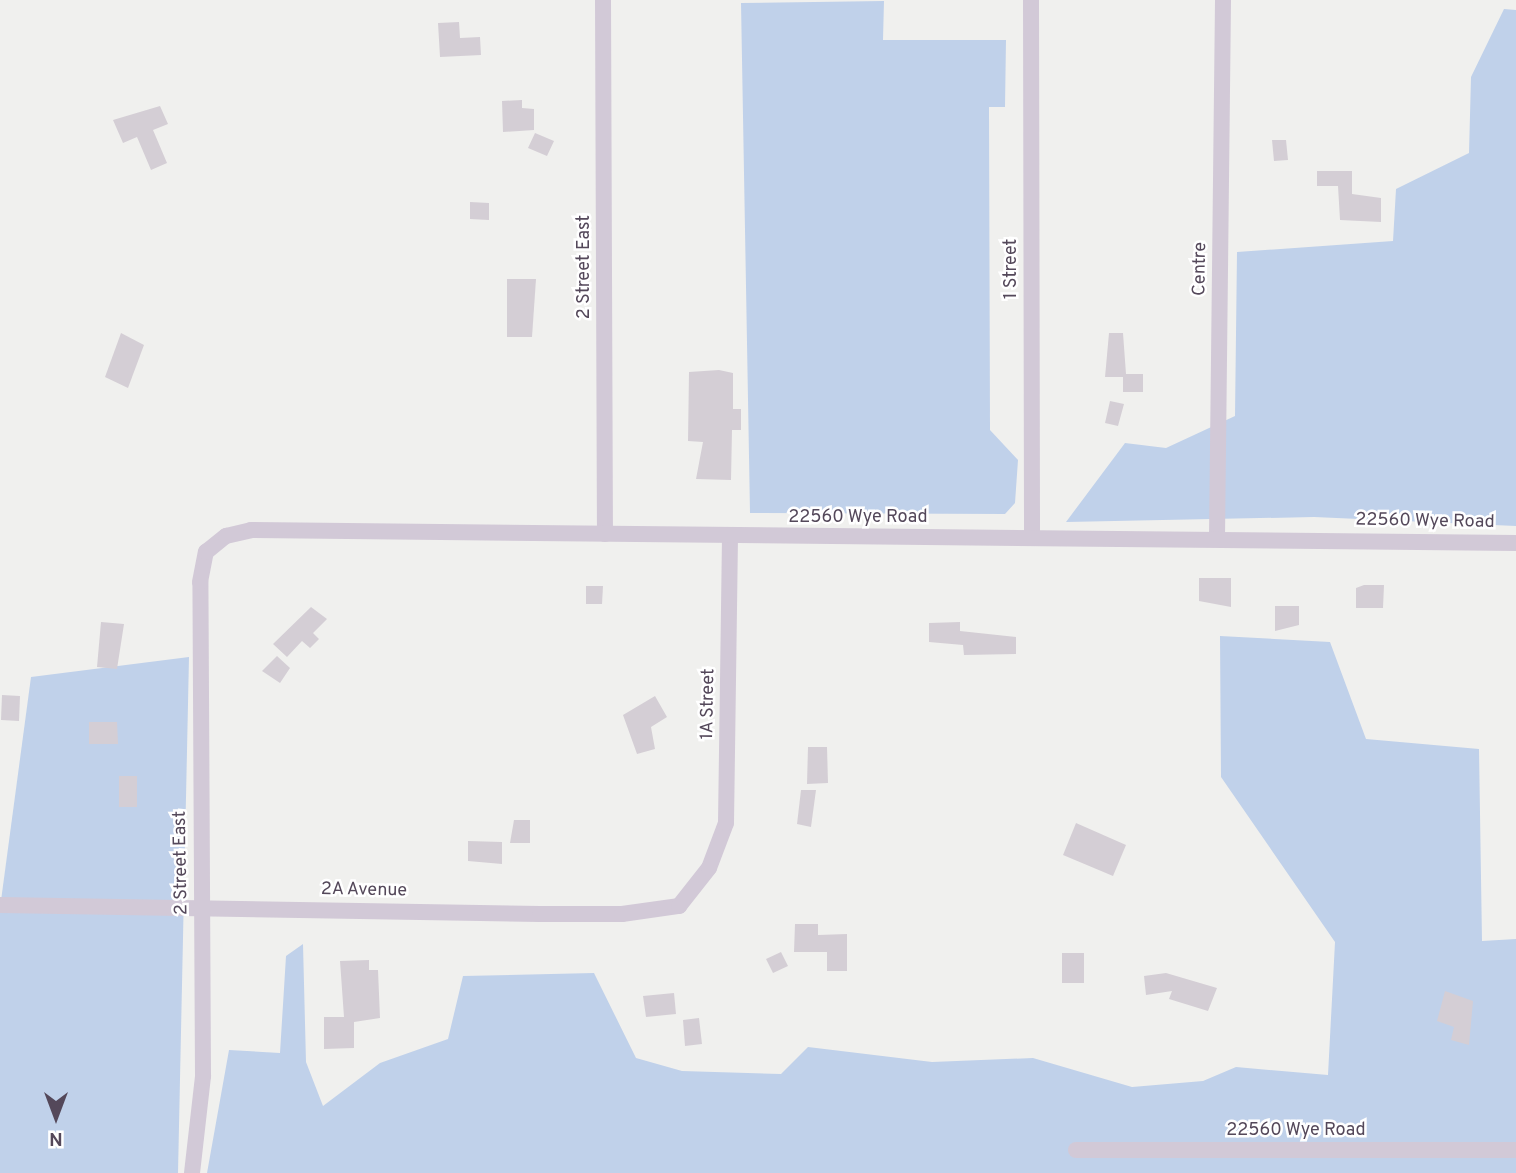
<!DOCTYPE html>
<html>
<head>
<meta charset="utf-8">
<style>
  body { margin:0 }
  #map { position:relative; width:1516px; height:1173px; overflow:hidden; background:#f0f0ee; font-family:Overpass,sans-serif }
  div>[style] { position:absolute }
  .green>* { inset:0; background:#c0d1ea }
  .building>* { inset:0; background:#d4ced5 }
  .minor>* { height:16px; margin:-8px; padding:0 8px; transform-origin:8px; border-radius:8px; background:#d2c9d7 }
  span { translate:-50% -50%; white-space:nowrap; text-align:center; line-height:1.15; -webkit-text-stroke:5px #fff; paint-order:stroke }
  .street-label { font-size:18px; color:#54485a }
  .north { position:absolute; left:21px; top:1082px; width:70px; height:70px; -webkit-text-stroke:5px #fff; paint-order:stroke; rotate:180deg; font-size:19px; font-weight:700; line-height:28px; text-align:center; color:#54485a }
  .north::after { content:''; display:block; margin:auto; width:24px; height:32px; background:#54485a; clip-path:polygon(50% 0,100% 100%,50% 72%,0 100%) }
</style>
</head>
<body>
<div id="map">
  <div class="green">
    <div style="clip-path:polygon(884px 1px,883px 40px,1006px 40px,1005px 107px,989px 107px,990px 430px,1018px 460px,1015px 503px,1005px 514px,750px 513px,741px 3px)"></div>
    <div style="clip-path:polygon(1504px 9px,1516px 10px,1516px 526px,1314px 517px,1066px 522px,1125px 443px,1166px 448px,1235px 416px,1237px 252px,1393px 241px,1396px 189px,1469px 153px,1471px 77px)"></div>
    <div style="clip-path:polygon(1220px 636px,1330px 642px,1366px 739px,1479px 749px,1482px 941px,1516px 939px,1516px 1173px,207px 1173px,229px 1050px,280px 1053px,286px 956px,303px 944px,306px 1062px,323px 1106px,380px 1063px,448px 1039px,463px 976px,594px 973px,636px 1058px,682px 1071px,781px 1074px,808px 1047px,932px 1062px,1033px 1058px,1132px 1087px,1203px 1081px,1236px 1067px,1328px 1075px,1335px 942px,1221px 777px)"></div>
    <div style="clip-path:polygon(189px 657px,178px 1173px,0 1173px,0 908px,31px 677px)"></div>
  </div>
  <div class="building">
    <div style="clip-path:polygon(459px 22px,460px 38px,480px 37px,481px 55px,440px 57px,438px 23px)"></div>
    <div style="clip-path:polygon(522px 100px,522px 108px,534px 109px,534px 130px,503px 132px,502px 101px)"></div>
    <div style="clip-path:polygon(160px 106px,168px 124px,153px 130px,167px 163px,151px 170px,137px 137px,123px 143px,113px 120px)"></div>
    <div style="clip-path:polygon(535px 133px,554px 141px,547px 156px,528px 148px)"></div>
    <div style="clip-path:polygon(1272px 140px,1286px 140px,1288px 160px,1274px 161px)"></div>
    <div style="clip-path:polygon(1317px 171px,1352px 171px,1352px 194px,1381px 198px,1381px 222px,1340px 220px,1338px 186px,1317px 186px)"></div>
    <div style="clip-path:polygon(470px 202px,489px 203px,489px 220px,470px 219px)"></div>
    <div style="clip-path:polygon(507px 279px,536px 279px,532px 337px,507px 337px)"></div>
    <div style="clip-path:polygon(121px 333px,144px 345px,128px 388px,105px 377px)"></div>
    <div style="clip-path:polygon(1109px 333px,1123px 333px,1126px 374px,1143px 374px,1143px 392px,1123px 392px,1123px 377px,1105px 377px)"></div>
    <div style="clip-path:polygon(719px 370px,733px 373px,733px 409px,741px 409px,741px 430px,732px 430px,731px 480px,696px 479px,703px 442px,688px 441px,689px 372px)"></div>
    <div style="clip-path:polygon(1110px 401px,1124px 404px,1118px 426px,1105px 423px)"></div>
    <div style="clip-path:polygon(1199px 578px,1231px 578px,1231px 607px,1199px 601px)"></div>
    <div style="clip-path:polygon(1364px 585px,1384px 585px,1383px 608px,1356px 608px,1356px 588px)"></div>
    <div style="clip-path:polygon(586px 586px,603px 586px,602px 604px,586px 604px)"></div>
    <div style="clip-path:polygon(1275px 606px,1299px 606px,1299px 625px,1275px 631px)"></div>
    <div style="clip-path:polygon(311px 607px,327px 619px,313px 633px,319px 639px,310px 648px,302px 641px,287px 657px,273px 644px)"></div>
    <div style="clip-path:polygon(101px 622px,124px 624px,117px 669px,97px 667px)"></div>
    <div style="clip-path:polygon(960px 622px,960px 631px,1016px 637px,1016px 654px,964px 655px,963px 645px,929px 642px,929px 623px)"></div>
    <div style="clip-path:polygon(277px 656px,290px 668px,280px 683px,262px 671px)"></div>
    <div style="clip-path:polygon(2px 695px,20px 696px,19px 721px,1px 720px)"></div>
    <div style="clip-path:polygon(655px 696px,667px 717px,651px 727px,655px 749px,637px 754px,623px 715px)"></div>
    <div style="clip-path:polygon(89px 722px,117px 722px,118px 744px,89px 744px)"></div>
    <div style="clip-path:polygon(808px 747px,827px 747px,828px 783px,807px 784px)"></div>
    <div style="clip-path:polygon(119px 776px,137px 776px,137px 807px,119px 807px)"></div>
    <div style="clip-path:polygon(801px 790px,816px 790px,811px 827px,797px 824px)"></div>
    <div style="clip-path:polygon(514px 820px,530px 820px,530px 843px,510px 843px)"></div>
    <div style="clip-path:polygon(1076px 823px,1126px 845px,1113px 876px,1063px 855px)"></div>
    <div style="clip-path:polygon(468px 841px,502px 842px,502px 864px,468px 861px)"></div>
    <div style="clip-path:polygon(795px 924px,818px 924px,818px 935px,847px 934px,847px 971px,827px 971px,827px 952px,794px 952px)"></div>
    <div style="clip-path:polygon(781px 952px,788px 966px,773px 973px,766px 959px)"></div>
    <div style="clip-path:polygon(1062px 953px,1084px 953px,1084px 983px,1062px 983px)"></div>
    <div style="clip-path:polygon(369px 960px,369px 970px,378px 970px,380px 1018px,354px 1022px,354px 1048px,324px 1049px,324px 1017px,344px 1017px,340px 961px)"></div>
    <div style="clip-path:polygon(1166px 973px,1217px 988px,1208px 1011px,1169px 999px,1172px 991px,1146px 995px,1144px 976px)"></div>
    <div style="clip-path:polygon(1445px 991px,1473px 1001px,1469px 1045px,1451px 1040px,1454px 1027px,1437px 1021px)"></div>
    <div style="clip-path:polygon(674px 993px,676px 1014px,646px 1017px,643px 996px)"></div>
    <div style="clip-path:polygon(699px 1018px,702px 1044px,685px 1046px,683px 1020px)"></div>
  </div>
  <div class="minor">
    <div style="left:603px;top:0;width:534px;rotate:89.79deg"></div>
    <div style="left:1031px;top:0;width:537px;rotate:89.89deg"></div>
    <div style="left:1217px;top:538px;width:538px;rotate:-89.36deg"></div>
    <div style="left:0;top:905px;width:540px;rotate:0.95deg"></div>
    <div style="left:540px;top:914px;width:82px"></div>
    <div style="left:622px;top:914px;width:58px;rotate:-8deg"></div>
    <div style="left:679px;top:906px;width:48px;rotate:-51.7deg"></div>
    <div style="left:709px;top:868px;width:48px;rotate:-69.3deg"></div>
    <div style="left:726px;top:823px;width:286px;rotate:-89.2deg"></div>
    <div style="left:1076px;top:1150px;width:440px"></div>
    <div style="left:192px;top:1173px;width:98px;rotate:-83.5deg"></div>
    <div style="left:203px;top:1076px;width:494px;rotate:-90.3deg"></div>
    <div style="left:200px;top:582px;width:31px;rotate:-79deg"></div>
    <div style="left:206px;top:552px;width:26px;rotate:-39deg"></div>
    <div style="left:226px;top:536px;width:26px;rotate:-13deg"></div>
    <div style="left:251px;top:530px;width:1265px;rotate:0.59deg"></div>
  </div>
  <div class="street-label">
    <span style="left:585px;top:267px;rotate:-90deg">2 Street East</span>
    <span style="left:1012px;top:269px;rotate:-90deg">1 Street</span>
    <span style="left:1201px;top:269px;rotate:-89deg">Centre</span>
    <span style="left:858px;top:518px">22560 Wye Road</span>
    <span style="left:1425px;top:522px;rotate:1deg">22560 Wye Road</span>
    <span style="left:709px;top:704px;rotate:-89deg">1A Street</span>
    <span style="left:182px;top:863px;rotate:-91deg">2 Street East</span>
    <span style="left:364px;top:891px;rotate:1deg">2A Avenue</span>
    <span style="left:1296px;top:1131px">22560 Wye Road</span>
  </div>
  <div class="north">N</div>
</div>
</body>
</html>
